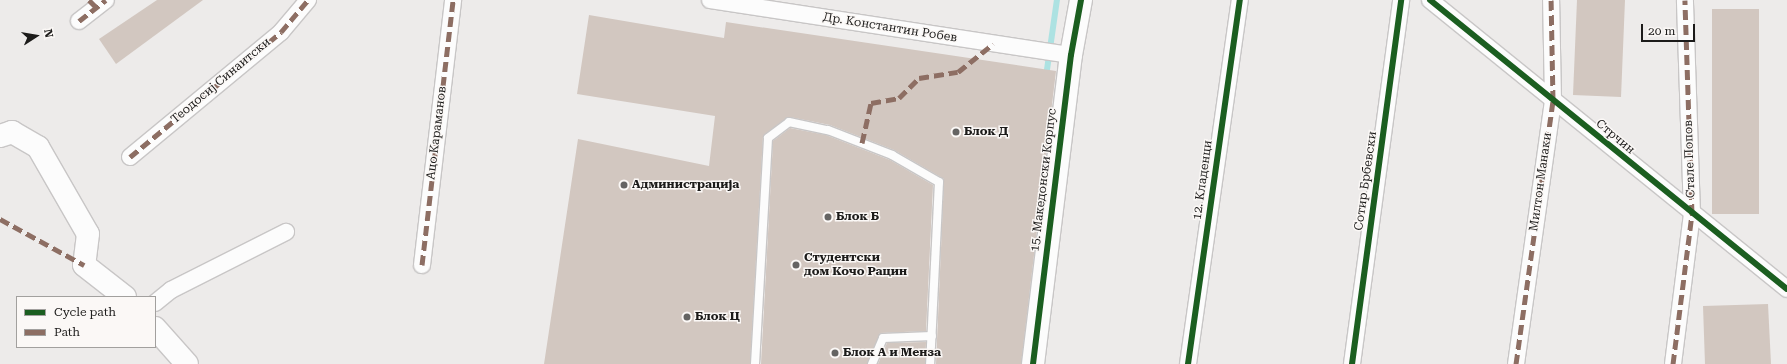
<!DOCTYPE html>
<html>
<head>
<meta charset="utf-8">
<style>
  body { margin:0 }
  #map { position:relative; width:1787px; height:364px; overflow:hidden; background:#edebea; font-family:"Roboto Serif",serif }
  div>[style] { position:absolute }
  .stream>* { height:5.5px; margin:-2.75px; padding:0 2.75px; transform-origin:2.75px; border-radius:2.75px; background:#ade2e2 }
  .building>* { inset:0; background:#d2c7c0 }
  .roads { filter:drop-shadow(1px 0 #c8c6c6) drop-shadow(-1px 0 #c8c6c6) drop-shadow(0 1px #c8c6c6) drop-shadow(0 -1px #c8c6c6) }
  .lane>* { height:8px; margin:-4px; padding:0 4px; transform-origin:4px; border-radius:4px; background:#fcfcfc }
  .street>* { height:16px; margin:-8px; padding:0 8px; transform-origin:8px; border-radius:8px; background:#fcfcfc }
  .secondary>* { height:22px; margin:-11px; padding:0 11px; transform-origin:11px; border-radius:11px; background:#fcfcfc }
  .quiet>* { height:5px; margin-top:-2.5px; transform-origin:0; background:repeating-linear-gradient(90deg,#8d6e63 0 10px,transparent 0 15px) }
  .cycleway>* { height:6px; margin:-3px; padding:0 3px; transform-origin:3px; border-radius:3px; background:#1b5e20 }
  .dots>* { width:11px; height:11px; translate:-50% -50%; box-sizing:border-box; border:2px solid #fbf8f6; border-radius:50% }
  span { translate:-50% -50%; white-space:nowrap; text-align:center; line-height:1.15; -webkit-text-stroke:3px #fbf8f6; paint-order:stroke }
  .street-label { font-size:12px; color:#1c1b1a }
  .poi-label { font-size:12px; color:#1c1b1a; font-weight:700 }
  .left { translate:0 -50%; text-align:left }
  .legend { position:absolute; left:16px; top:296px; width:140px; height:52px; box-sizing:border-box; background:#fbf8f6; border:1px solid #a2a09e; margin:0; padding:5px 7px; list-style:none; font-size:12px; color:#1c1b1a }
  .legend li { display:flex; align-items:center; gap:8px; height:20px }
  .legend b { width:20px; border:1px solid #a2a09e }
  .north { position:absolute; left:16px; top:16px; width:40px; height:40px; -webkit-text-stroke:3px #fbf8f6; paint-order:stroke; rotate:78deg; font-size:11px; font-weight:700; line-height:16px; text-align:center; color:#1c1b1a }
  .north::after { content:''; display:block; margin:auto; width:14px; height:18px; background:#1c1b1a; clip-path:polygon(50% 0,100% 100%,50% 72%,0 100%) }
  .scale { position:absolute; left:1641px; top:24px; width:54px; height:18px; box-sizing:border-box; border:2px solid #1c1b1a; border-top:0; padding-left:5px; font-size:12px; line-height:14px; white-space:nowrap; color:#1c1b1a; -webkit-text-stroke:3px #fbf8f6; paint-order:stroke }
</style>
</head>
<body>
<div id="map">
  <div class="stream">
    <div style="left:1046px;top:77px;width:78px;rotate:-81.9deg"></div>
  </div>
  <div class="building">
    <div style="clip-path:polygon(157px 0,203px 0,116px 64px,99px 39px)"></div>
    <div style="clip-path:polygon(1577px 0,1625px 0,1621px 97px,1573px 95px)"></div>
    <div style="clip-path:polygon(1712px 9px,1759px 9px,1759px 214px,1712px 214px)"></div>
    <div style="clip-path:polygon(589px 15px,724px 38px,726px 22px,1056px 71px,1021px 364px,936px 364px,944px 179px,894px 150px,830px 125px,790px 117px,763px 137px,750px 364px,544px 364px,578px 139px,709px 166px,715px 116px,577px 94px)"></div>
    <div style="clip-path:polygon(790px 128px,826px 135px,890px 160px,933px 185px,926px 331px,880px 333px,867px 364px,761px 364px,773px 141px)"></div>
    <div style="clip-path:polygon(1768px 304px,1771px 364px,1705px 364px,1703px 306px)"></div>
    <div style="clip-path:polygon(926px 342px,925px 364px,878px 364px,887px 343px)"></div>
  </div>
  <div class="roads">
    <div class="lane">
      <div style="left:755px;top:364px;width:226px;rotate:-86.7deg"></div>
      <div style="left:768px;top:138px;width:26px;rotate:-37deg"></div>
      <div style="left:789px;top:122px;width:40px;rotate:12deg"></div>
      <div style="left:828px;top:130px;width:69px;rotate:21.3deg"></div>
      <div style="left:892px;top:155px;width:54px;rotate:29.9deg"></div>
      <div style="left:939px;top:182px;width:182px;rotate:92.8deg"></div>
      <div style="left:872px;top:364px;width:28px;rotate:-67deg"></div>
      <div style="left:883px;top:338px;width:49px;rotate:-2.3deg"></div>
    </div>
    <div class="street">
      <div style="left:710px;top:0;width:365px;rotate:8.7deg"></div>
      <div style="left:1430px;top:0;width:459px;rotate:39deg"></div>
      <div style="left:79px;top:21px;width:34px;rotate:-38deg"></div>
      <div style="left:130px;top:157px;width:196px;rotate:-39.6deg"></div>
      <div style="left:281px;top:32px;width:42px;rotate:-49.8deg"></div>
      <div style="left:422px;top:265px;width:267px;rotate:-83.3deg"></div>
      <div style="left:155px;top:303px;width:21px;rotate:-39deg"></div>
      <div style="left:171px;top:290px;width:129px;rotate:-26.8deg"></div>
      <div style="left:1188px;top:364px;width:368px;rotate:-81.9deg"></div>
      <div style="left:1352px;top:364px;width:367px;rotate:-82.3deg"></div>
      <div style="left:1516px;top:364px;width:267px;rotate:-82deg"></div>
      <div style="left:1553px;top:100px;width:100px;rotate:-91.1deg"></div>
      <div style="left:1673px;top:364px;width:151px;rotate:-82.8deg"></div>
      <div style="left:1692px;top:214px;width:214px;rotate:-91.9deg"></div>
    </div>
    <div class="secondary">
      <div style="left:0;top:136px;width:13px;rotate:-18deg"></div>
      <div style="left:12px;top:132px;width:30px;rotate:30deg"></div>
      <div style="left:38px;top:147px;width:100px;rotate:60.1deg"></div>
      <div style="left:88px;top:234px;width:31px;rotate:97deg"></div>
      <div style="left:84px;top:265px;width:52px;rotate:38deg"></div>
      <div style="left:155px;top:328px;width:48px;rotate:48.4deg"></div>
      <div style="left:1033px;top:364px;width:311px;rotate:-83deg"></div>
      <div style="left:1071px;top:55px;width:56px;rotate:-79.7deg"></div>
    </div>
  </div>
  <div class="quiet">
    <div style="left:89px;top:0;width:10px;rotate:45deg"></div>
    <div style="left:79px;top:21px;width:34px;rotate:-38deg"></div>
    <div style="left:862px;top:143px;width:41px;rotate:-77.3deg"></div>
    <div style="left:871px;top:103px;width:28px;rotate:-10deg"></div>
    <div style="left:899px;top:98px;width:28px;rotate:-45deg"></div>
    <div style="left:919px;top:78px;width:39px;rotate:-9deg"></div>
    <div style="left:958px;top:72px;width:45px;rotate:-38.7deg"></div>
    <div style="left:130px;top:157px;width:196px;rotate:-39.6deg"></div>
    <div style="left:281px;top:32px;width:42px;rotate:-49.8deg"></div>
    <div style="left:0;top:219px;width:96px;rotate:28.7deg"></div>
    <div style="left:422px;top:265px;width:267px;rotate:-83.3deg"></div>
    <div style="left:1516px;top:364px;width:267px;rotate:-82deg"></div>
    <div style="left:1553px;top:100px;width:100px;rotate:-91.1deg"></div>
    <div style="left:1673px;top:364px;width:151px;rotate:-82.8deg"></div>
    <div style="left:1692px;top:214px;width:214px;rotate:-91.9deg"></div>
  </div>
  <div class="cycleway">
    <div style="left:1430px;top:0;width:459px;rotate:39deg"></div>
    <div style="left:1033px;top:364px;width:311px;rotate:-83deg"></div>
    <div style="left:1071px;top:55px;width:56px;rotate:-79.7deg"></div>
    <div style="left:1188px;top:364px;width:368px;rotate:-81.9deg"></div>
    <div style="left:1352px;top:364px;width:367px;rotate:-82.3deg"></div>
  </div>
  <div class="dots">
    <div style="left:956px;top:132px;background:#656463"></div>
    <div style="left:624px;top:185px;background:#656463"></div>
    <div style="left:828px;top:217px;background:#656463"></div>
    <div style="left:796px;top:265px;background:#656463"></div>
    <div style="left:687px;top:317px;background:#656463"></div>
    <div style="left:835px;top:353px;background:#656463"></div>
  </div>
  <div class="street-label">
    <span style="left:890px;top:28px;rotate:9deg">Др. Константин Робев</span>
    <span style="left:221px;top:81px;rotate:-40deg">Теодосиј Синаитски</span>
    <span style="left:437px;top:133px;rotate:-83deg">Ацо Караманов</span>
    <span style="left:1615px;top:137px;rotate:40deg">Стрчин</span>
    <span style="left:1690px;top:159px;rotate:-92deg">Стале Попов</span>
    <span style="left:1044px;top:180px;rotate:-83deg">15. Македонски Корпус</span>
    <span style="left:1203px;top:180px;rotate:-82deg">12. Кладенци</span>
    <span style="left:1366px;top:181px;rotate:-82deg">Сотир Брбевски</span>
    <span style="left:1541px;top:182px;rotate:-82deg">Милтон Манаки</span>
  </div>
  <div class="poi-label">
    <span class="left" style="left:964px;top:132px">Блок Д</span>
    <span class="left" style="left:632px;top:185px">Администрација</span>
    <span class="left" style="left:836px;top:217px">Блок Б</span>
    <span class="left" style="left:804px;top:265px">Студентски<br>дом Кочо Рацин</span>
    <span class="left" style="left:695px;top:317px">Блок Ц</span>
    <span class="left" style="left:843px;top:353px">Блок А и Менза</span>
  </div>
  <ul class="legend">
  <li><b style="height:5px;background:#1b5e20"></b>Cycle path</li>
  <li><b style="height:5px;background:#8d6e63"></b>Path</li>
  </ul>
  <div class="north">N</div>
  <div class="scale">20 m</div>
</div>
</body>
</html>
